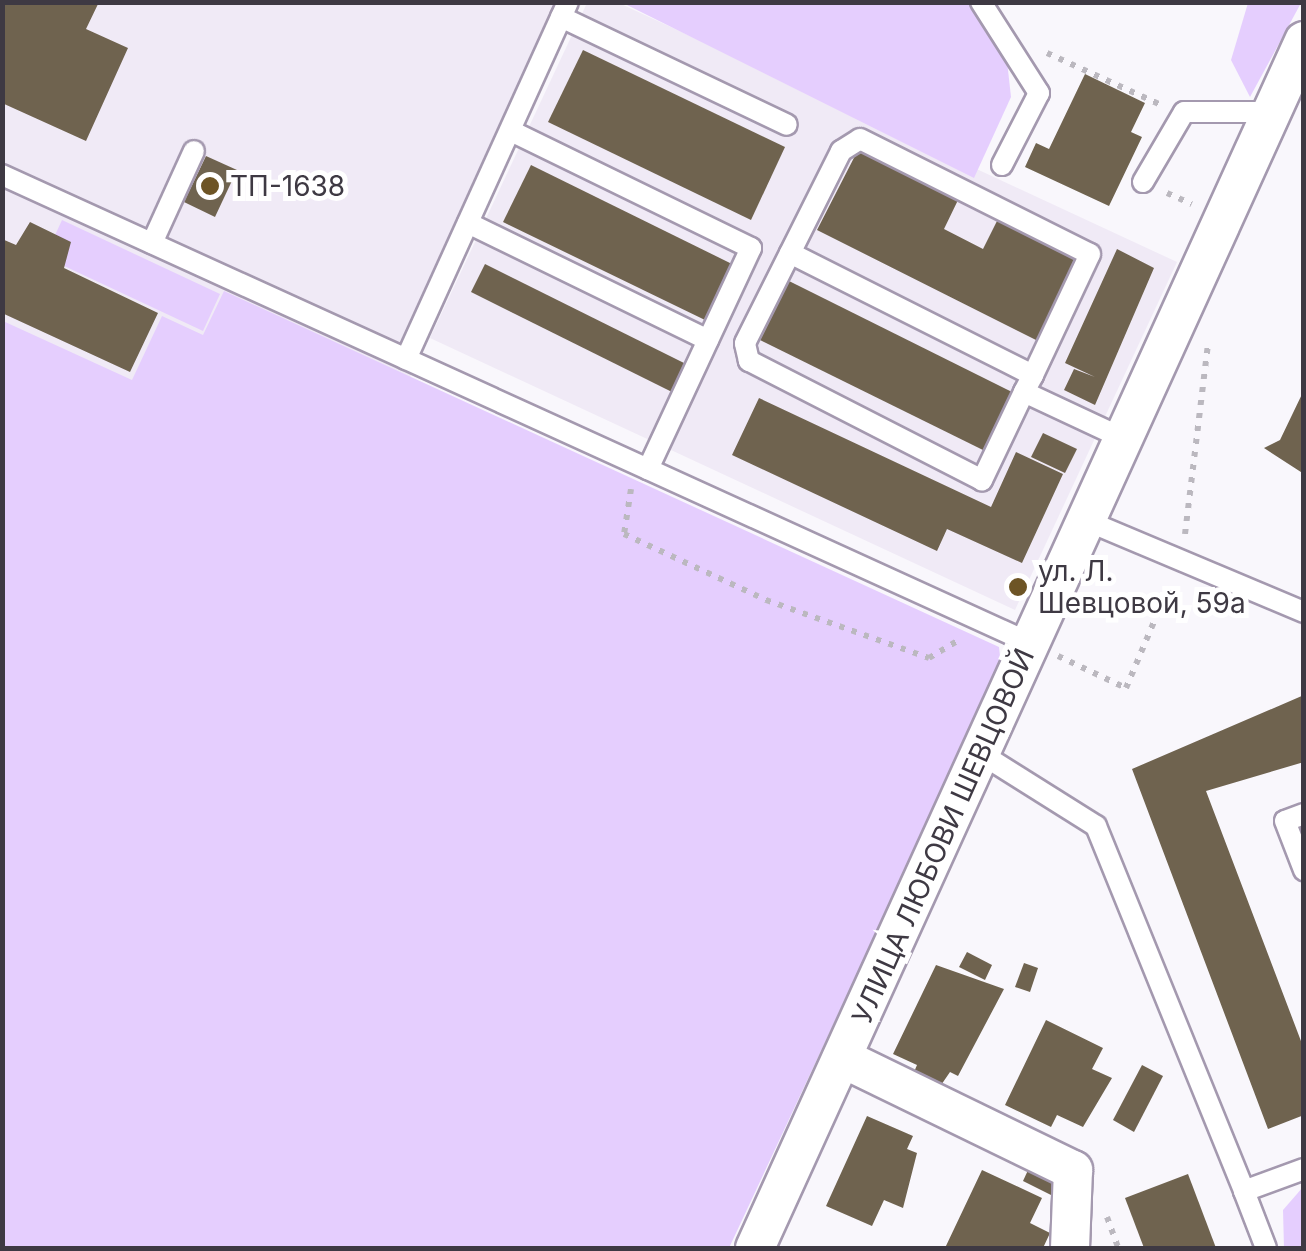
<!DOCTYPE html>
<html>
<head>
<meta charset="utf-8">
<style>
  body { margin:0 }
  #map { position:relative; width:1306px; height:1251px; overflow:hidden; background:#f9f7fc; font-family:Inter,sans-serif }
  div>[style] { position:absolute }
  .built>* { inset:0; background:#f0eaf6 }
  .green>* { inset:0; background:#e5cefe }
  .building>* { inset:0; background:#6f634f }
  .path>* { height:6px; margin-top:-3px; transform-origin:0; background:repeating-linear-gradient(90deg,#bbb8bf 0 5px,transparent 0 13px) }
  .roads { filter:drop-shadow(2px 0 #a499af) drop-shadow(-2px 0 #a499af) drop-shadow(0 2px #a499af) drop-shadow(0 -2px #a499af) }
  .service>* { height:20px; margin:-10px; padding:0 10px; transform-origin:10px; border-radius:10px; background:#fff }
  .minor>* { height:38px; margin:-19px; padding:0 19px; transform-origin:19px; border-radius:19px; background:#fff }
  .dots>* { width:28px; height:28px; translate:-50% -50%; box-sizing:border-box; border:5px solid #fff; border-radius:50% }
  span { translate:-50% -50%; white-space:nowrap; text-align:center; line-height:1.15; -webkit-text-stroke:10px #fff; paint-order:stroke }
  .poi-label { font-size:28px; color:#3e3943 }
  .left { translate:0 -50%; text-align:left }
  .street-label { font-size:28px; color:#3e3943 }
  .frame { position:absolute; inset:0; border:5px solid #3e3943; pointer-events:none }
</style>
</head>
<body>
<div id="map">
  <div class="built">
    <div style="clip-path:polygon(3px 3px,581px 3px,396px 408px,3px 1094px)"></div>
    <div style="clip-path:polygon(587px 3px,619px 3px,1177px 262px,1015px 610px,430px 338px)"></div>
  </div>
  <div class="green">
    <div style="clip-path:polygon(623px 3px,971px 3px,1007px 61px,1011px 97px,974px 178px)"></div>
    <div style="clip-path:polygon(1248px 3px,1301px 3px,1250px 97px,1231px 60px)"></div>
    <div style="clip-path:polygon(62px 220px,220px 294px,203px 331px,45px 257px)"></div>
    <div style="clip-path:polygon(224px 291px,999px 647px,1001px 665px,729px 1248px,3px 1248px,3px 321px,132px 380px,162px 316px,203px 335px)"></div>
    <div style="clip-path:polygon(1303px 1187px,1303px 1248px,1284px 1248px,1283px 1210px)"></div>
  </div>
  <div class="building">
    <div style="clip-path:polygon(2px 2px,99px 2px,86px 29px,128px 48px,86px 141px,2px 103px)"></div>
    <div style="clip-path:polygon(583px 50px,785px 147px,751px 220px,548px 122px)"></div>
    <div style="clip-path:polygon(1085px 74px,1145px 103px,1131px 132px,1142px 137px,1109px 206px,1025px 167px,1036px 143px,1049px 149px)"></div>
    <div style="clip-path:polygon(859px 148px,959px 198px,944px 229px,983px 249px,999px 217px,1081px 259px,1040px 342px,817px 230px)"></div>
    <div style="clip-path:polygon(206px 156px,237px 170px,215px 217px,184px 202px)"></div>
    <div style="clip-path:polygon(531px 165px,732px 264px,705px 320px,503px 222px)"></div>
    <div style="clip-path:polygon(30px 222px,71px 242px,64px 268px,158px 313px,130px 372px,2px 313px,2px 239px,16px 245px)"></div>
    <div style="clip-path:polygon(1117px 249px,1154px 268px,1095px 405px,1064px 390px,1074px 369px,1095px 377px,1065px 363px)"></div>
    <div style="clip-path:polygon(485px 264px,686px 364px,672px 392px,471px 292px)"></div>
    <div style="clip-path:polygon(789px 281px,1014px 393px,985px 451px,760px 340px)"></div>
    <div style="clip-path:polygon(1304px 390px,1304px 474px,1264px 448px,1280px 440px)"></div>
    <div style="clip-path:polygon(759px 398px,991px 507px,1016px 452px,1063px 474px,1022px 563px,947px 529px,937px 551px,732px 455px)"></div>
    <div style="clip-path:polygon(1043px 433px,1077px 449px,1065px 473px,1031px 457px)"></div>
    <div style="clip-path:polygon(1304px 695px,1304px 762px,1206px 791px,1304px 1049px,1304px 1115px,1268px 1129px,1132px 769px)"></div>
    <div style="clip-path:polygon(967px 952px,992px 965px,985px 980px,959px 967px)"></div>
    <div style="clip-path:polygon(1024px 963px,1038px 968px,1030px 992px,1015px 987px)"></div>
    <div style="clip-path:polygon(936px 965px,1004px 989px,958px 1076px,950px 1072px,937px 1091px,911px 1079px,917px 1065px,893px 1054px)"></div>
    <div style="clip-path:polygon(1046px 1020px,1103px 1048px,1092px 1069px,1112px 1078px,1083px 1127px,1057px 1115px,1051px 1127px,1005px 1105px)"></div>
    <div style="clip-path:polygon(1142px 1065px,1163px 1076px,1134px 1132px,1113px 1120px)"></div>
    <div style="clip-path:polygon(867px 1116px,913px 1136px,907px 1149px,917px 1153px,903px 1208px,884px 1200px,872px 1226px,826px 1206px)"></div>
    <div style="clip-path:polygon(1029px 1168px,1060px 1183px,1053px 1196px,1023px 1181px)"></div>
    <div style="clip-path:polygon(982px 1170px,1042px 1198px,1030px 1223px,1050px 1233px,1043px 1248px,945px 1248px)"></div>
    <div style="clip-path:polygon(1188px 1174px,1216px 1248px,1144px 1248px,1125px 1198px)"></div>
  </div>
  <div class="path">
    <div style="left:1047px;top:53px;width:123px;rotate:24.5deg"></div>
    <div style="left:1167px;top:193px;width:27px;rotate:24deg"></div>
    <div style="left:631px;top:489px;width:46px;rotate:98.8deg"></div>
    <div style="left:624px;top:534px;width:157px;rotate:24.9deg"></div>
    <div style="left:766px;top:600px;width:173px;rotate:19.6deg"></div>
    <div style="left:929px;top:658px;width:37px;rotate:-31deg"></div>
    <div style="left:1185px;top:534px;width:192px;rotate:-83.1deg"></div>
    <div style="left:1058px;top:656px;width:75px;rotate:25.2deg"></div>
    <div style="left:1126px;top:688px;width:113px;rotate:-67.1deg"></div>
    <div style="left:1107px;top:1217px;width:33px;rotate:70deg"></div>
  </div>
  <div class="roads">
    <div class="service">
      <div style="left:981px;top:2px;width:108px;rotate:57.5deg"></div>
      <div style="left:1039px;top:93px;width:81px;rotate:117.2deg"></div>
      <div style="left:561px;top:17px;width:250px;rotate:25.5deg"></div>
      <div style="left:511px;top:131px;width:267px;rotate:26deg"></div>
      <div style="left:751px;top:248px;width:244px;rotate:115deg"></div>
      <div style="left:2px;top:175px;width:1130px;rotate:24.48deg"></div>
      <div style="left:1143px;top:182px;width:81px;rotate:-59.6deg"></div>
      <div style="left:1184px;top:112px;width:87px"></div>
      <div style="left:468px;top:223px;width:267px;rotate:26deg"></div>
      <div style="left:152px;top:243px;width:101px;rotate:-65.5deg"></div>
      <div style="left:790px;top:253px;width:272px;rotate:26.7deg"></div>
      <div style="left:1033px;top:375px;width:19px;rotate:118deg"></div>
      <div style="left:1024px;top:392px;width:108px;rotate:25.1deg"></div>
      <div style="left:406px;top:359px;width:392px;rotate:-65.6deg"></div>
      <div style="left:1024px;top:392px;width:98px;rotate:115.5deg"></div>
      <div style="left:982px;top:480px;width:262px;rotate:-152.9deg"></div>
      <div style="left:749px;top:361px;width:18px;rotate:-103deg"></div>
      <div style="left:745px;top:343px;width:215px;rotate:-63.4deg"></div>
      <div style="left:841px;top:151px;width:22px;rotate:-32deg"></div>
      <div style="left:860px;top:139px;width:257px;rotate:26.6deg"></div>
      <div style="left:1090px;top:254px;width:134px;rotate:115.2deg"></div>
      <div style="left:1085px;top:520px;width:238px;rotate:22.8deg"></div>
      <div style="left:980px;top:753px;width:137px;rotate:32.2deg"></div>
      <div style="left:1096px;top:826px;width:394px;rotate:67.9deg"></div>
      <div style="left:1304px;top:814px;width:20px;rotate:160deg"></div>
      <div style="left:1285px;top:821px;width:53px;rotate:68.8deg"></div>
      <div style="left:1266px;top:1248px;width:61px;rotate:-111.1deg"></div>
      <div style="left:1244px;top:1191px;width:64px;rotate:-20.1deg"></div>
    </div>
    <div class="minor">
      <div style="left:842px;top:1058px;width:257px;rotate:25.9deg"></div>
      <div style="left:1073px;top:1170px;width:78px;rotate:92.2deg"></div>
      <div style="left:755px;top:1248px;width:1326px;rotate:-65.54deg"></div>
    </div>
  </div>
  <div class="dots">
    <div style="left:210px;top:186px;background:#6d5425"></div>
    <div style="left:1018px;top:587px;background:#6d5425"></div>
  </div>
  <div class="poi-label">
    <span class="left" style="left:230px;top:186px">ТП-1638</span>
    <span class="left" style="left:1038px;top:587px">ул. Л.<br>Шевцовой, 59а</span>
  </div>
  <div class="street-label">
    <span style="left:943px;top:836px;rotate:-66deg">УЛИЦА ЛЮБОВИ ШЕВЦОВОЙ</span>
  </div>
  <div class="frame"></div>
</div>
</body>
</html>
